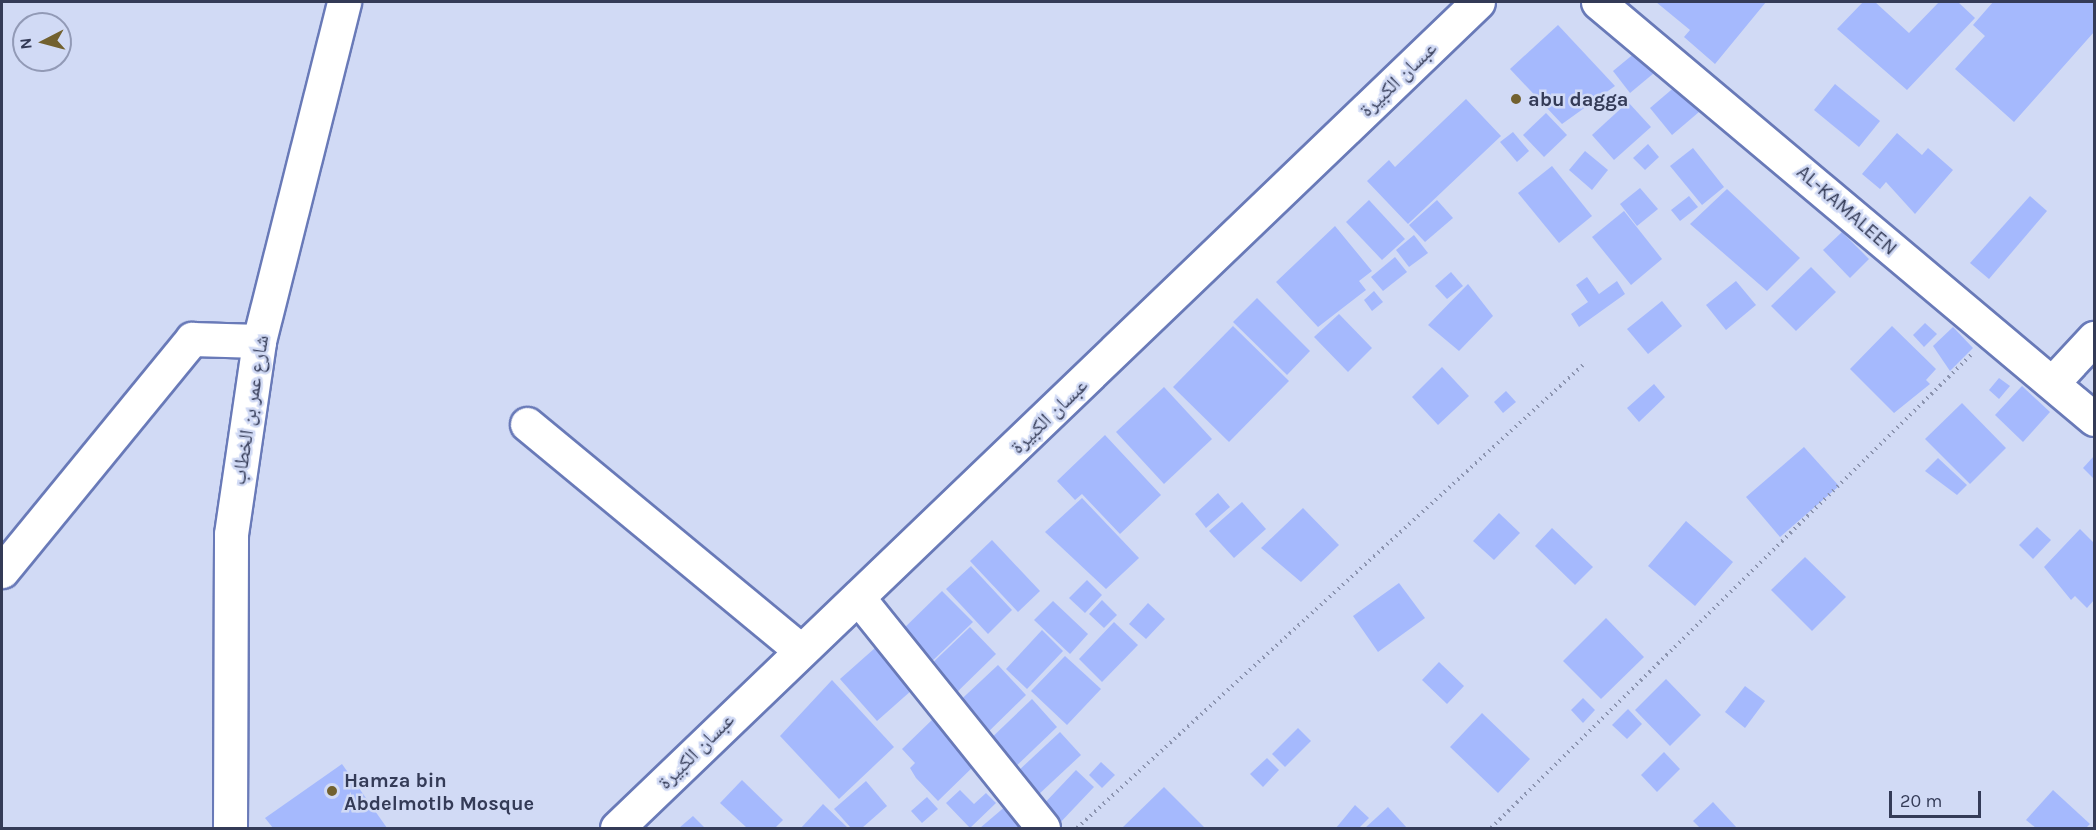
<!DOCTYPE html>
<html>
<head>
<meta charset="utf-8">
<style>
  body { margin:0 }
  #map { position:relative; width:2096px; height:830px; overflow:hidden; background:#d1daf5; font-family:Karla,"Noto Naskh Arabic",sans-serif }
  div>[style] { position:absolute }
  .building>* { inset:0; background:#a5b9fd }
  .path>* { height:4px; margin-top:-2px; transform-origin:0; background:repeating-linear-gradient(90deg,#8c94af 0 1.5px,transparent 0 6px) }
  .roads { filter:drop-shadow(2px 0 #697ab8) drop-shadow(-2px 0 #697ab8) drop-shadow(0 2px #697ab8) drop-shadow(0 -2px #697ab8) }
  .minor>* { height:33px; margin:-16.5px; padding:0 16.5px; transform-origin:16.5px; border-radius:16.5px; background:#fff }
  .major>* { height:33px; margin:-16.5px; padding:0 16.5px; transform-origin:16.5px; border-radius:16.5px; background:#fff }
  .dots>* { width:16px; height:16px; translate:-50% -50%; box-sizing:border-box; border:3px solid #d1daf5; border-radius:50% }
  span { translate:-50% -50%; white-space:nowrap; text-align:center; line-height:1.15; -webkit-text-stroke:5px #d1daf5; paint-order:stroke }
  .street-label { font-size:20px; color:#343b57 }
  .poi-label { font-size:20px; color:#343b57; font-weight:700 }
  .left { translate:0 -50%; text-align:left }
  .frame { position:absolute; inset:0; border:3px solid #343b57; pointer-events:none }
  .north { position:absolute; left:12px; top:12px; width:60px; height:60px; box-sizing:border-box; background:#d1daf5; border:2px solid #929ab6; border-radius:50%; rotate:264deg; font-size:16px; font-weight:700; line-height:24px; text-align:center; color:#343b57 }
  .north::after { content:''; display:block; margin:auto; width:21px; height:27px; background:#72612f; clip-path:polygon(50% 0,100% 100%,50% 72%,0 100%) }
  .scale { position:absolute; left:1889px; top:791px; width:92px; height:27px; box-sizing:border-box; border:3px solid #343b57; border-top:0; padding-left:8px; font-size:18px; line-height:21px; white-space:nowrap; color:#343b57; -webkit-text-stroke:4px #d1daf5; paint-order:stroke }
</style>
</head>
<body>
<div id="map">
  <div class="building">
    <div style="clip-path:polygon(1656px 2px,1766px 2px,1715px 64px,1684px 37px,1690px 30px)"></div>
    <div style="clip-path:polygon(1863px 2px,1875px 2px,1909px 33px,1939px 2px,1958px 2px,1975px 18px,1907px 90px,1837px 29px)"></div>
    <div style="clip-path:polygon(1993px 2px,2094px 2px,2094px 32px,2014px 122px,1955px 69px,1985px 36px,1973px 25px)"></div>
    <div style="clip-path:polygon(1558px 25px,1615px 86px,1562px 124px,1510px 69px)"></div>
    <div style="clip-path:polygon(1636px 52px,1654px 73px,1630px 93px,1613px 71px)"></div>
    <div style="clip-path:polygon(1835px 84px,1880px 121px,1859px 147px,1814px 110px)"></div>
    <div style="clip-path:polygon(1677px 85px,1699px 112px,1672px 135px,1650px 108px)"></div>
    <div style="clip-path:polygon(1466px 99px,1501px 136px,1408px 224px,1367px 181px,1389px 160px,1395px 167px)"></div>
    <div style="clip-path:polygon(1628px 102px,1651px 127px,1614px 160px,1592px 135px)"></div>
    <div style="clip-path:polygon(1546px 113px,1567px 135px,1544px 157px,1523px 135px)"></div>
    <div style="clip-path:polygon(1513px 132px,1529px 151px,1517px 162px,1500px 142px)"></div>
    <div style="clip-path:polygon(1897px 133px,1922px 155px,1928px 148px,1953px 170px,1915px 214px,1886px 182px,1880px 189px,1862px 174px)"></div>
    <div style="clip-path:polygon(1648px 144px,1659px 157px,1645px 170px,1633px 158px)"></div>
    <div style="clip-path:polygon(1693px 148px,1724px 187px,1702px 205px,1670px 166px)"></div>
    <div style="clip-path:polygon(1585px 151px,1608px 170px,1592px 190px,1569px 170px)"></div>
    <div style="clip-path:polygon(1552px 166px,1592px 216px,1559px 243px,1518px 193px)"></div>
    <div style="clip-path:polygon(1640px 188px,1658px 209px,1637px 226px,1620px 204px)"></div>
    <div style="clip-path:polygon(1727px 189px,1800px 258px,1767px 291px,1690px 224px)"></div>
    <div style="clip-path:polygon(1689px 196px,1698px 207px,1680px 221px,1671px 210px)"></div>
    <div style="clip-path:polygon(2030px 196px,2047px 211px,1989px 279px,1970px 263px)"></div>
    <div style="clip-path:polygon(1369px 200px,1405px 239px,1382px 260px,1346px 222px)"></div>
    <div style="clip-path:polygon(1437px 200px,1453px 218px,1425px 242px,1409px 225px)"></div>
    <div style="clip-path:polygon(1624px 211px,1662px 259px,1631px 285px,1592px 237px)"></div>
    <div style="clip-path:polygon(1335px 226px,1372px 271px,1359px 281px,1366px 290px,1318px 327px,1276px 282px)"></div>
    <div style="clip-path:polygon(1842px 232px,1869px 259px,1850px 278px,1823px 250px)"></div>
    <div style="clip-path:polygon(1414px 235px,1428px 253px,1409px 267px,1396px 250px)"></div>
    <div style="clip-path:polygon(1395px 257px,1407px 272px,1383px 291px,1371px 277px)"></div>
    <div style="clip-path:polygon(1811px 267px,1836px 292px,1796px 331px,1771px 306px)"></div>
    <div style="clip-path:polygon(1451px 272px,1463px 286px,1447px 299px,1435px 286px)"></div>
    <div style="clip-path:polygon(1587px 277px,1599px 294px,1617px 281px,1625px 294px,1579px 327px,1571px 314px,1588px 302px,1576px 285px)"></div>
    <div style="clip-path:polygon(1736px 281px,1756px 305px,1726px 330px,1706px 305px)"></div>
    <div style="clip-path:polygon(1468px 284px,1493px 316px,1459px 351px,1428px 325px)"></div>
    <div style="clip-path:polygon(1374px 291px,1383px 302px,1372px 311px,1364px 300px)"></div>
    <div style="clip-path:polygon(1257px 298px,1310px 351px,1287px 375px,1233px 322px)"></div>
    <div style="clip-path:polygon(1662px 301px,1682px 326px,1648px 354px,1627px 329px)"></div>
    <div style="clip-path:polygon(1339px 314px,1372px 348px,1348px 372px,1314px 337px)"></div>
    <div style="clip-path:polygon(1925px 323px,1937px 334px,1924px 347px,1913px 335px)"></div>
    <div style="clip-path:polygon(1233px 326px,1289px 381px,1229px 442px,1173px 387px)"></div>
    <div style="clip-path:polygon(1892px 326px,1936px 369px,1926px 380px,1930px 384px,1894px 413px,1850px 369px)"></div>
    <div style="clip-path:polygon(1953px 327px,1973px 348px,1950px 371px,1933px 346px)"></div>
    <div style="clip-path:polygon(1442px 367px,1469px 396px,1438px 425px,1412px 397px)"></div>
    <div style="clip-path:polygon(1999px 378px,2010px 386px,1999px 399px,1989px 390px)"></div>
    <div style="clip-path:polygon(1654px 384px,1665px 397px,1639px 422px,1627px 408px)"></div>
    <div style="clip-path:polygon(2022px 386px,2050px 412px,2023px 442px,1995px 415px)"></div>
    <div style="clip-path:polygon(1164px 387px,1212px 439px,1164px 484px,1116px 432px)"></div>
    <div style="clip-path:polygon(1506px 391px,1516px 402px,1503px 413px,1494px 402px)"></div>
    <div style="clip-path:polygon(1962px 403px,2006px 448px,1970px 484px,1925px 439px)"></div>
    <div style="clip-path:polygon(1105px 435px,1161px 495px,1120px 534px,1082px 494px,1075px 500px,1057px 481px)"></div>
    <div style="clip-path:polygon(1804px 447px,1839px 486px,1780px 537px,1746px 497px)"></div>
    <div style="clip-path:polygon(2094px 456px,2094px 479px,2083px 468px)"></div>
    <div style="clip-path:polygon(1938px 458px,1967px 485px,1957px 495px,1925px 471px)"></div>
    <div style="clip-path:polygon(1218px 493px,1230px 507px,1206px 528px,1195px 514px)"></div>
    <div style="clip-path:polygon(1082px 498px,1139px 558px,1106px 589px,1045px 532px)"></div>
    <div style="clip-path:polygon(1242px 502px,1266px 529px,1234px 558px,1209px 531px)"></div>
    <div style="clip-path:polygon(1303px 508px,1339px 545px,1301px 582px,1261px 548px)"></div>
    <div style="clip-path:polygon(1499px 513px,1520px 533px,1494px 560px,1473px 541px)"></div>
    <div style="clip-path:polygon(1686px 521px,1733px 562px,1695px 606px,1648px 566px)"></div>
    <div style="clip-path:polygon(2037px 527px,2051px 540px,2033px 559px,2019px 545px)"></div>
    <div style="clip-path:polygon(1552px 528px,1593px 567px,1575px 585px,1535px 546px)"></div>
    <div style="clip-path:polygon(2080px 529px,2094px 543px,2094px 600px,2087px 608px,2075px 596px,2071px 600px,2044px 567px)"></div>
    <div style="clip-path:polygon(992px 540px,1040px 591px,1018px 612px,970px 561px)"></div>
    <div style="clip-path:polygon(1805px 557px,1846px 597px,1812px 631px,1771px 590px)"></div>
    <div style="clip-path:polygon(971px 566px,1012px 610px,988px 634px,946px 589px)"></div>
    <div style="clip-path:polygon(1087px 580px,1102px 595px,1085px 613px,1069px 598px)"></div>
    <div style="clip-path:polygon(1399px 583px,1425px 618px,1378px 652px,1353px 616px)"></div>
    <div style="clip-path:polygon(942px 591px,973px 622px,927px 666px,897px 635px)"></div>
    <div style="clip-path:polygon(1102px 600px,1117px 615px,1104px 628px,1089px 614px)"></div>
    <div style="clip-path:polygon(1053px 601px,1088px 634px,1070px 654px,1034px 620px)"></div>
    <div style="clip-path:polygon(1148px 603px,1165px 619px,1146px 639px,1129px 624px)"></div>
    <div style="clip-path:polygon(1606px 618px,1644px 657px,1601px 699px,1563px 661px)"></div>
    <div style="clip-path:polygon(1114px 622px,1138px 645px,1102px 682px,1079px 659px)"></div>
    <div style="clip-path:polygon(970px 627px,996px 654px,951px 698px,925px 670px)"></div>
    <div style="clip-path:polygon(1042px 630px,1063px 651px,1027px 689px,1006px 669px)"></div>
    <div style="clip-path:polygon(875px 648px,912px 690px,877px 721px,840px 679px)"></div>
    <div style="clip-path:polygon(1065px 656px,1101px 689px,1067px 725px,1031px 691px)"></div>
    <div style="clip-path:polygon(1439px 662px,1464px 686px,1447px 704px,1422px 680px)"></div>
    <div style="clip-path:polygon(998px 665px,1026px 695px,980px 740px,951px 709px)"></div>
    <div style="clip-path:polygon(1666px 679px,1701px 715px,1670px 746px,1635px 710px)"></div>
    <div style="clip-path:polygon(832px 680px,894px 747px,839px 799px,780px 736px)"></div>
    <div style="clip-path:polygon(1745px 686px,1765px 701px,1745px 728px,1725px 712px)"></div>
    <div style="clip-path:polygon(1583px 698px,1595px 710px,1583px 723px,1571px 710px)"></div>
    <div style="clip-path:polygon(1032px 699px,1057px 727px,1010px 772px,985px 744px)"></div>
    <div style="clip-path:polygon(1628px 709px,1642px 724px,1627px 739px,1612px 725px)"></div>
    <div style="clip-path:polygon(1482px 713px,1530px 759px,1498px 793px,1450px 747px)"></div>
    <div style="clip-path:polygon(935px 717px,978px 762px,938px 801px,916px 778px,910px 768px,915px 763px,902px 749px)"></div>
    <div style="clip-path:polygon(1298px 728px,1311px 741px,1285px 767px,1272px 754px)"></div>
    <div style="clip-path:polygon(1060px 732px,1081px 755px,1038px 795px,1017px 772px)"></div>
    <div style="clip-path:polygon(1664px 752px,1680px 769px,1657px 792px,1641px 775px)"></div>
    <div style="clip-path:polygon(1267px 758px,1279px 770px,1263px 787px,1250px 774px)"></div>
    <div style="clip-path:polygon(1101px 762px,1115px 775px,1102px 788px,1089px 775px)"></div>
    <div style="clip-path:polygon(342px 764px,387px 828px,273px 828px,265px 818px)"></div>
    <div style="clip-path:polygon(1076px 770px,1094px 787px,1057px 826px,1039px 809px)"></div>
    <div style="clip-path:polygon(742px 780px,783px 820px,775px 828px,747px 828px,720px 803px)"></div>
    <div style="clip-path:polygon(866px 781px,887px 806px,862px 828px,851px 828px,834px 809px)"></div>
    <div style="clip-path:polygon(1164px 787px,1204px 827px,1122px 828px)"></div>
    <div style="clip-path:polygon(960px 790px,974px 804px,986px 793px,996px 803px,970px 828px,946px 803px)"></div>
    <div style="clip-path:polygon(2053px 790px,2090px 824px,2086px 828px,2036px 828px,2026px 820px)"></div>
    <div style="clip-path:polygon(927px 797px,938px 809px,922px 823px,911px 811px)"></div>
    <div style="clip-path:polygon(1713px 802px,1737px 828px,1700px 828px,1693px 821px)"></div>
    <div style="clip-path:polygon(823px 804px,848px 828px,801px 828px)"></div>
    <div style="clip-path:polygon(1007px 805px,1027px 828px,980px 828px)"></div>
    <div style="clip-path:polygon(1355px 805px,1369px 818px,1359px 828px,1336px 828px)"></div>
    <div style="clip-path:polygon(1388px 807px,1407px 828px,1365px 828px)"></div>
    <div style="clip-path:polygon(693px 816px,705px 828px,679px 828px)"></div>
  </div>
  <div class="path">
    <div style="left:1077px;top:828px;width:687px;rotate:-42.46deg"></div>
    <div style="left:1491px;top:828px;width:674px;rotate:-44.58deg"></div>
  </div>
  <div class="roads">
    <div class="minor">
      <div style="left:1598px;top:2px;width:648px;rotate:40.05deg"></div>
      <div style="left:2054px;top:381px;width:59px;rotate:-47.1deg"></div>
      <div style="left:527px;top:424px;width:353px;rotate:39.6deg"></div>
      <div style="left:2px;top:571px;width:300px;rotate:-50.7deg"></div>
      <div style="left:192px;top:339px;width:67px;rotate:1.7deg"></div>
      <div style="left:860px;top:600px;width:292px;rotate:51.2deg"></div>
      <div style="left:230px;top:828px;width:294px;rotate:-89.8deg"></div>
      <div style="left:231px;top:534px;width:195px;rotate:-81.7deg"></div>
      <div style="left:259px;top:341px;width:349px;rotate:-75.9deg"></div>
    </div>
    <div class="major">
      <div style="left:617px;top:828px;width:1193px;rotate:-43.81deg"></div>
    </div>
  </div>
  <div class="dots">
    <div style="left:1516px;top:99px;background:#72612f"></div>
    <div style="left:332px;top:791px;background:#72612f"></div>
  </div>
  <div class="street-label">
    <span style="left:1398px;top:79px;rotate:-44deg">عبسان الكبيرة</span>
    <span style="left:1847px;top:210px;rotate:41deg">AL-KAMALEEN</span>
    <span style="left:250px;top:410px;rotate:-81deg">شارع عمر بن الخطاب</span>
    <span style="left:1049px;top:416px;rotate:-44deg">عبسان الكبيرة</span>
    <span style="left:696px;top:751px;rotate:-45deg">عبسان الكبيرة</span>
  </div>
  <div class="poi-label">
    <span class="left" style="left:1528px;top:99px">abu dagga</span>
    <span class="left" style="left:344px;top:792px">Hamza bin<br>Abdelmotlb Mosque</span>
  </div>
  <div class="frame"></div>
  <div class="north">N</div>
  <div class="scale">20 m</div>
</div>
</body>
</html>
